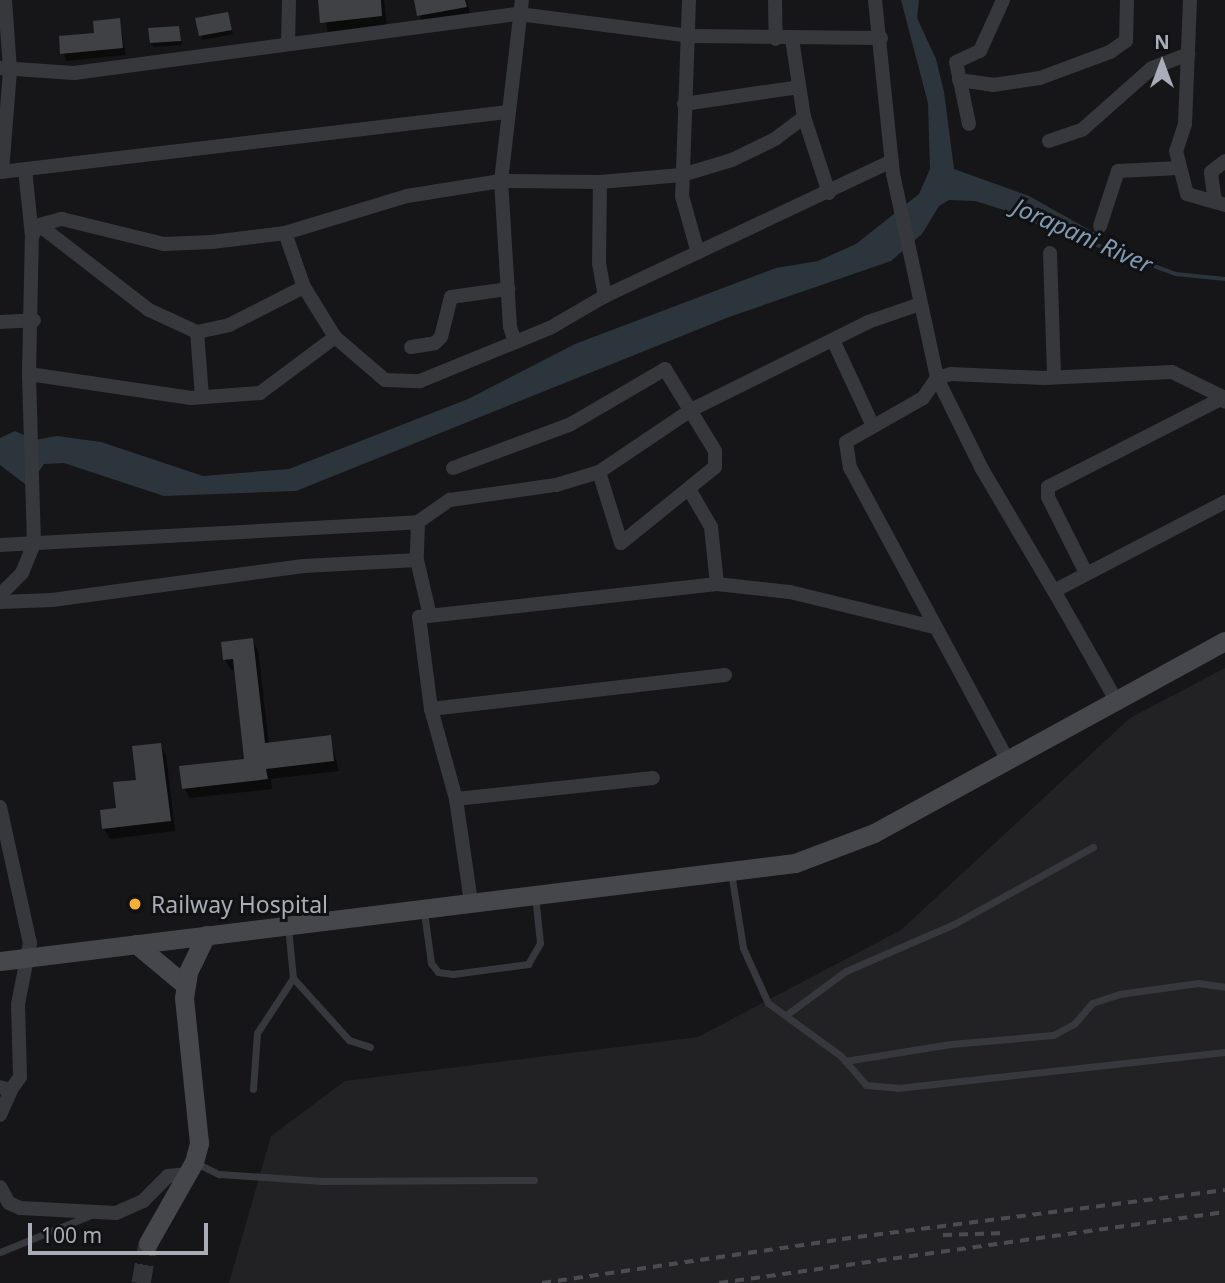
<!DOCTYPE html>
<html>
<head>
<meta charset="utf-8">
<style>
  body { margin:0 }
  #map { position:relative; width:1225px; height:1283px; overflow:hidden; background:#161618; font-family:"Noto Sans",sans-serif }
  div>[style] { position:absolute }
  .built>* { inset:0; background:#222225 }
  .water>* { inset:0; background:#2c353c }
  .shadow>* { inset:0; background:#0007 }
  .stream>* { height:3.5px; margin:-1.75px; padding:0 1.75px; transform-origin:1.75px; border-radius:1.75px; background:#2c353c }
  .building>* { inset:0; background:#404145 }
  .secondary-tunnel>* { height:19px; margin-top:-9.5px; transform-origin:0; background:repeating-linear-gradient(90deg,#333438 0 19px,transparent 0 29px) }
  .service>* { height:7px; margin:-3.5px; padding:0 3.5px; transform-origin:3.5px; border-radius:3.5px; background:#37383d }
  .minor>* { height:14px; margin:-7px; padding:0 7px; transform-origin:7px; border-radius:7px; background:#37383d }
  .secondary>* { height:19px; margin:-9.5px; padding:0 9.5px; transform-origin:9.5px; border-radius:9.5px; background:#45474d }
  .rail>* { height:3.5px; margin-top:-1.75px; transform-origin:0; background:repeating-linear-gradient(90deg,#4a4c52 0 9px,transparent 0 16px) }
  .dots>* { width:19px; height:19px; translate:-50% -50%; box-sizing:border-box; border:4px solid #111113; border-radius:50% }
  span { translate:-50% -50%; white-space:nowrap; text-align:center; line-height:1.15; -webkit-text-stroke:6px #111113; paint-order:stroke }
  .poi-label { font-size:23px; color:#a8adb8 }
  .left { translate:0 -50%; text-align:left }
  .water-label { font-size:24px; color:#7f9bb3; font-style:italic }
  .north { position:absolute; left:1127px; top:28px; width:70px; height:70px; -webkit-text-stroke:5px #111113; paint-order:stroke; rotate:0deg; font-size:19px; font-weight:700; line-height:28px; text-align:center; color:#a8adb8 }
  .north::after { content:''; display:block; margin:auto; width:24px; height:32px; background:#a8adb8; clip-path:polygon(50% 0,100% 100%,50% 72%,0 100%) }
  .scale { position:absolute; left:28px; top:1223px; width:180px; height:32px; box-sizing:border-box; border:4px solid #a8adb8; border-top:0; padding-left:9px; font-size:21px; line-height:24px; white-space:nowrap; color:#a8adb8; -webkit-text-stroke:5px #111113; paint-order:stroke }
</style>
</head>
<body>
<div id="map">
  <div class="built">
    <div style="clip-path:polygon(1225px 668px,1225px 1283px,229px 1283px,271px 1136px,345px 1081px,698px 1037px,901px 930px,1130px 718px)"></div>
  </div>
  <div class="water">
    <div style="clip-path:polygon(901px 0,919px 0,917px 18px,936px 59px,944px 92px,954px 169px,1029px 196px,1095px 233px,1081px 246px,1014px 213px,975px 201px,949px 200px,939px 206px,922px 234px,891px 261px,729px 317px,296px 491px,164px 496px,64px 463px,44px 464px,30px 484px,25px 484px,0 465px,0 438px,15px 431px,35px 440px,57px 436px,101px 442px,203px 476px,289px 469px,468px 399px,575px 344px,776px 268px,818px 261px,856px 244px,919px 194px,930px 169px,928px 103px)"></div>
  </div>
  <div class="shadow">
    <div style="clip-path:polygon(320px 0,384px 0,387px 26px,328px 32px)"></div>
    <div style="clip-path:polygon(415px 0,467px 0,470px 14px,422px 23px)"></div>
    <div style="clip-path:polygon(228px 14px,233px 34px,203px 40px,200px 35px)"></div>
    <div style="clip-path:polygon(119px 20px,126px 55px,66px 61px,60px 38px,96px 34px)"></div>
    <div style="clip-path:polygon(178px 28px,182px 45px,154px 47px,151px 43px)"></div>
    <div style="clip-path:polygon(252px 640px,258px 650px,269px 744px,330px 737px,339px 771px,271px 779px,272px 789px,190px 798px,184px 788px,246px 760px,236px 669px,231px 670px,225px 660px)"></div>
    <div style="clip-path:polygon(160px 745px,166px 755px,175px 831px,110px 839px,104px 829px)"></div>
  </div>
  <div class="stream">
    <div style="left:1083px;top:240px;width:99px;rotate:20.1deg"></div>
    <div style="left:1176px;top:274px;width:49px;rotate:5.8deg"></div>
  </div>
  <div class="building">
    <div style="clip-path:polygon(318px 0,381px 0,382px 16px,320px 23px)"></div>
    <div style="clip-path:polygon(414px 0,465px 0,467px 7px,417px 16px)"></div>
    <div style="clip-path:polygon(228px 12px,232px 30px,199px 36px,195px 18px)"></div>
    <div style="clip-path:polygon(120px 18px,123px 48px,60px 54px,59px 36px,94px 33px,93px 21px)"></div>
    <div style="clip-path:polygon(179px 26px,181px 41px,150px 43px,148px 28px)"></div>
    <div style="clip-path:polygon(253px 638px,265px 743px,331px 735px,334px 761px,266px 769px,268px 779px,182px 789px,179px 766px,244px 759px,233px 659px,223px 660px,221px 642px)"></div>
    <div style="clip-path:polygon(161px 743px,171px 821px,102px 829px,100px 810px,116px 808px,113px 782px,136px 780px,132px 746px)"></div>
  </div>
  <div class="secondary-tunnel">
    <div style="left:141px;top:1283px;width:41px;rotate:-80.1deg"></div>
  </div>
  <div class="service">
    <div style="left:731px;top:872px;width:77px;rotate:81deg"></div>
    <div style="left:743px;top:948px;width:60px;rotate:65.6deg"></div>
    <div style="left:768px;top:1003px;width:90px;rotate:36deg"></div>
    <div style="left:841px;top:1056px;width:38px;rotate:49deg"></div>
    <div style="left:866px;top:1085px;width:32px;rotate:5deg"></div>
    <div style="left:898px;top:1088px;width:329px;rotate:-6.3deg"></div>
    <div style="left:424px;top:912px;width:51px;rotate:82.2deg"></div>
    <div style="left:431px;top:963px;width:11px;rotate:52deg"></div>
    <div style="left:438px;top:972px;width:15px;rotate:8deg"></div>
    <div style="left:453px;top:974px;width:76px;rotate:-7.6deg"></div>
    <div style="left:528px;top:964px;width:24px;rotate:-60deg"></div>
    <div style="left:540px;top:943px;width:48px;rotate:-95.9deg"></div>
    <div style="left:293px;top:978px;width:84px;rotate:47.9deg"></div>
    <div style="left:349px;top:1040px;width:22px;rotate:18deg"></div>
    <div style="left:786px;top:1015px;width:74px;rotate:-36.3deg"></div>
    <div style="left:846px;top:971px;width:118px;rotate:-23.5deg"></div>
    <div style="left:954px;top:924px;width:159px;rotate:-29deg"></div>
    <div style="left:845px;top:1061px;width:107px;rotate:-9.1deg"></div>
    <div style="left:951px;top:1044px;width:102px;rotate:-5deg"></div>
    <div style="left:1053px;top:1035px;width:24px;rotate:-28deg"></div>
    <div style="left:1074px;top:1024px;width:28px;rotate:-49deg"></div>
    <div style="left:1092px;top:1003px;width:28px;rotate:-18deg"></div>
    <div style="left:1119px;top:994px;width:80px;rotate:-7.9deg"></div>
    <div style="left:1198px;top:983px;width:27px;rotate:8deg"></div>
    <div style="left:253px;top:1089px;width:56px;rotate:-85.9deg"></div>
    <div style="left:257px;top:1033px;width:66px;rotate:-56.8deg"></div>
    <div style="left:293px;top:978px;width:51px;rotate:-95.6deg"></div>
    <div style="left:194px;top:1162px;width:28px;rotate:26deg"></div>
    <div style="left:219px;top:1174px;width:103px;rotate:3.9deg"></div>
    <div style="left:322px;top:1181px;width:212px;rotate:-0.3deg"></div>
    <div style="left:0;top:1252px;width:100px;rotate:-22.2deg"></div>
  </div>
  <div class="minor">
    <div style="left:689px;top:0;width:196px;rotate:92deg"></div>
    <div style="left:682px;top:196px;width:59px;rotate:74.3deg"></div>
    <div style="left:775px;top:0;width:39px;rotate:89deg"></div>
    <div style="left:875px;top:0;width:175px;rotate:84.1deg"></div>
    <div style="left:893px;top:174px;width:209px;rotate:77.8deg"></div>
    <div style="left:937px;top:378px;width:102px;rotate:63.7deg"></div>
    <div style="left:982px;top:469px;width:142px;rotate:59.5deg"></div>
    <div style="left:1190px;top:0;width:124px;rotate:92.3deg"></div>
    <div style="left:1185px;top:124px;width:28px;rotate:108deg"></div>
    <div style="left:1176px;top:151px;width:44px;rotate:75.7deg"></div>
    <div style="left:1187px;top:194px;width:40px;rotate:16deg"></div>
    <div style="left:792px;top:39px;width:79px;rotate:81.3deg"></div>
    <div style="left:804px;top:117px;width:80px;rotate:71.8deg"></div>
    <div style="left:288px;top:44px;width:44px;rotate:-88.7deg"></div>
    <div style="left:0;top:68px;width:74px;rotate:3.9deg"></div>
    <div style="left:74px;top:73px;width:449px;rotate:-7.6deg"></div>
    <div style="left:519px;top:14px;width:172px;rotate:7.3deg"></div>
    <div style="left:690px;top:36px;width:191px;rotate:0.6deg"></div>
    <div style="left:959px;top:80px;width:34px;rotate:8deg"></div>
    <div style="left:993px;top:85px;width:48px;rotate:-8.5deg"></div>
    <div style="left:1040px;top:78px;width:75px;rotate:-20.4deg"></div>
    <div style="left:1110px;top:52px;width:19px;rotate:-35deg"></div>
    <div style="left:1126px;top:41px;width:41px;rotate:-88.6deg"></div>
    <div style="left:684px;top:104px;width:116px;rotate:-8.4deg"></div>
    <div style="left:969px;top:124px;width:63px;rotate:-101.8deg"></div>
    <div style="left:956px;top:62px;width:26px;rotate:-25deg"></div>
    <div style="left:980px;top:51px;width:56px;rotate:-65.7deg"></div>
    <div style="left:1049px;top:141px;width:36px;rotate:-19deg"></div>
    <div style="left:1083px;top:129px;width:92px;rotate:-41.5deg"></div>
    <div style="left:1152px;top:68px;width:39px;rotate:-21deg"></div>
    <div style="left:0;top:172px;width:512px;rotate:-6.74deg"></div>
    <div style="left:2px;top:172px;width:102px;rotate:-85.5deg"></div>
    <div style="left:10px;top:70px;width:70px;rotate:-94.1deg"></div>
    <div style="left:600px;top:182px;width:81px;rotate:90.7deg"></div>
    <div style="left:599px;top:263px;width:34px;rotate:80deg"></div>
    <div style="left:1215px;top:202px;width:30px;rotate:-98deg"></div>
    <div style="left:1211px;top:172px;width:18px;rotate:-38deg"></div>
    <div style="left:39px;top:225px;width:139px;rotate:37.7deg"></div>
    <div style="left:149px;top:310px;width:53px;rotate:24.6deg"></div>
    <div style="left:197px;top:332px;width:65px;rotate:85.6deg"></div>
    <div style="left:1100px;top:226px;width:58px;rotate:-71.9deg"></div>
    <div style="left:1118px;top:171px;width:61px;rotate:-2.8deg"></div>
    <div style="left:285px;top:233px;width:57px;rotate:70.6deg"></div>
    <div style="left:304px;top:287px;width:59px;rotate:58.2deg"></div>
    <div style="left:335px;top:337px;width:66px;rotate:40.7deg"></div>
    <div style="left:385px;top:380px;width:35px;rotate:2deg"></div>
    <div style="left:420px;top:381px;width:140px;rotate:-22.2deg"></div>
    <div style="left:550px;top:328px;width:64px;rotate:-30.2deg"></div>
    <div style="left:605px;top:296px;width:317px;rotate:-25.2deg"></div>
    <div style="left:32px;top:236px;width:13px;rotate:-58deg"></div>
    <div style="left:39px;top:225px;width:24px;rotate:-15deg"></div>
    <div style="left:62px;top:219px;width:105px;rotate:13.8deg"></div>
    <div style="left:164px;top:244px;width:48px;rotate:-2.4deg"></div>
    <div style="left:212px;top:242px;width:74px;rotate:-7deg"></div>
    <div style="left:285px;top:233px;width:127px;rotate:-16.9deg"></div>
    <div style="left:407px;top:196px;width:95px;rotate:-9.1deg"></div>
    <div style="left:501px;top:181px;width:99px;rotate:0.6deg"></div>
    <div style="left:600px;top:182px;width:82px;rotate:-4.9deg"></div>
    <div style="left:682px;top:175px;width:52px;rotate:-16.7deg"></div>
    <div style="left:732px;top:160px;width:48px;rotate:-26deg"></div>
    <div style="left:775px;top:139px;width:36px;rotate:-37deg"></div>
    <div style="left:1050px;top:253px;width:123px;rotate:88.1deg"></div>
    <div style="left:0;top:322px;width:34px;rotate:-3deg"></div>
    <div style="left:197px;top:332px;width:33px;rotate:-12deg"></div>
    <div style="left:229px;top:325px;width:84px;rotate:-26.9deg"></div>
    <div style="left:514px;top:339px;width:13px;rotate:-108deg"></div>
    <div style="left:510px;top:327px;width:146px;rotate:-93.5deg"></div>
    <div style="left:501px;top:181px;width:182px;rotate:-83.4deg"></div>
    <div style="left:833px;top:340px;width:95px;rotate:65.1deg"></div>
    <div style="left:411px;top:347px;width:24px;rotate:-9deg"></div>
    <div style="left:435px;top:343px;width:8px;rotate:-45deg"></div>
    <div style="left:441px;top:337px;width:41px;rotate:-76deg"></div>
    <div style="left:451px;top:297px;width:58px;rotate:-8deg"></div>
    <div style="left:29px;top:374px;width:164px;rotate:8.4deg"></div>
    <div style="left:191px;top:398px;width:69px;rotate:-4.1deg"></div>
    <div style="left:260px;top:393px;width:94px;rotate:-36.7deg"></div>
    <div style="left:453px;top:468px;width:126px;rotate:-20.4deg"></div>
    <div style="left:571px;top:424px;width:109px;rotate:-30.3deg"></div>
    <div style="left:665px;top:369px;width:96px;rotate:58.6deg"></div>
    <div style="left:715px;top:451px;width:16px;rotate:90deg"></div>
    <div style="left:715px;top:467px;width:121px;rotate:141deg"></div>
    <div style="left:621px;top:543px;width:74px;rotate:-107.2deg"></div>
    <div style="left:689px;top:489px;width:44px;rotate:59.9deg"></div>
    <div style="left:711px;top:527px;width:57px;rotate:84deg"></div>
    <div style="left:418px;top:522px;width:38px;rotate:92deg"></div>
    <div style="left:417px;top:560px;width:57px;rotate:76.9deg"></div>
    <div style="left:0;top:545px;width:419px;rotate:-3.1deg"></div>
    <div style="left:418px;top:522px;width:39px;rotate:-35deg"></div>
    <div style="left:450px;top:500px;width:107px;rotate:-8.1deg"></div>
    <div style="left:556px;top:485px;width:45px;rotate:-16.8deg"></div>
    <div style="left:599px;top:472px;width:111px;rotate:-34deg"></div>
    <div style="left:691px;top:410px;width:198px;rotate:-26.4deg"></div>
    <div style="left:868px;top:322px;width:55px;rotate:-19.1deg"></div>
    <div style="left:1086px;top:573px;width:85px;rotate:-116.6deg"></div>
    <div style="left:1048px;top:497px;width:10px;rotate:-90deg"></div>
    <div style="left:1048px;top:487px;width:196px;rotate:-27deg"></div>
    <div style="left:1223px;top:398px;width:4px;rotate:63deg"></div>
    <div style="left:0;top:595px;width:31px;rotate:-45deg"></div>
    <div style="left:22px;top:573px;width:31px;rotate:-68deg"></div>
    <div style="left:34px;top:544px;width:170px;rotate:-91.7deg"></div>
    <div style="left:29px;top:374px;width:138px;rotate:-88.8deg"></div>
    <div style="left:32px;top:236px;width:67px;rotate:-96deg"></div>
    <div style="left:0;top:602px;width:52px;rotate:-2.2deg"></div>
    <div style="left:52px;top:600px;width:254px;rotate:-7.7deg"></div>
    <div style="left:304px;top:566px;width:113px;rotate:-3deg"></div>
    <div style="left:1116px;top:700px;width:125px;rotate:-119.6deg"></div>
    <div style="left:1054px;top:591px;width:193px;rotate:-27.5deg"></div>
    <div style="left:431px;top:709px;width:296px;rotate:-6.6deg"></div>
    <div style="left:1007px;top:759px;width:331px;rotate:-118.3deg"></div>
    <div style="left:850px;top:468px;width:26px;rotate:-99deg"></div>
    <div style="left:846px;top:442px;width:89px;rotate:-29.7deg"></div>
    <div style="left:923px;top:398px;width:24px;rotate:-55deg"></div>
    <div style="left:937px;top:378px;width:15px;rotate:-16deg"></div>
    <div style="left:951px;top:374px;width:93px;rotate:2.5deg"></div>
    <div style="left:1044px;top:378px;width:128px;rotate:-2.7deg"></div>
    <div style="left:1172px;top:372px;width:59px;rotate:26.1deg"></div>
    <div style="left:456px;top:799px;width:198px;rotate:-6.1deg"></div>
    <div style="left:0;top:807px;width:139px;rotate:77.6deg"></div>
    <div style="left:30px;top:943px;width:62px;rotate:101.1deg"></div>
    <div style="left:18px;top:1004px;width:73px;rotate:88.4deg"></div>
    <div style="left:20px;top:1077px;width:16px;rotate:125deg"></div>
    <div style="left:11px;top:1090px;width:11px;rotate:-165deg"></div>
    <div style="left:471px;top:902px;width:104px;rotate:-98.3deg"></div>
    <div style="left:456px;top:799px;width:93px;rotate:-105.5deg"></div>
    <div style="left:431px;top:709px;width:93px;rotate:-97.4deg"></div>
    <div style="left:419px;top:617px;width:300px;rotate:-6.3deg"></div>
    <div style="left:717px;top:584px;width:73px;rotate:6.3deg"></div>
    <div style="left:790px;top:592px;width:148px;rotate:13.7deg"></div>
    <div style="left:0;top:1115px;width:27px;rotate:-66deg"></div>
    <div style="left:0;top:1187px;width:18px;rotate:61deg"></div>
    <div style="left:9px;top:1203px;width:12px;rotate:24deg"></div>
    <div style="left:20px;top:1208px;width:96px;rotate:3deg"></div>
    <div style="left:116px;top:1213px;width:30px;rotate:-24deg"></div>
    <div style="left:143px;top:1201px;width:35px;rotate:-45deg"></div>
    <div style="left:168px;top:1176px;width:20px;rotate:-6deg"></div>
  </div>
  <div class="secondary">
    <div style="left:136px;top:944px;width:64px;rotate:39.9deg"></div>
    <div style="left:0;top:961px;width:801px;rotate:-7.03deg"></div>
    <div style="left:795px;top:863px;width:85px;rotate:-20.8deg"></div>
    <div style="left:874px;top:833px;width:400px;rotate:-28.7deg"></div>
    <div style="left:148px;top:1243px;width:93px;rotate:-60.4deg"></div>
    <div style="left:194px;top:1162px;width:20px;rotate:-75deg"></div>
    <div style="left:199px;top:1143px;width:146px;rotate:-95.9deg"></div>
    <div style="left:184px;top:998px;width:26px;rotate:-81deg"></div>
    <div style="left:188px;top:972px;width:41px;rotate:-64.1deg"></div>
  </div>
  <div class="rail">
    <div style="left:943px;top:1235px;width:63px;rotate:-1.8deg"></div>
    <div style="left:542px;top:1283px;width:303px;rotate:-8.3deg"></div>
    <div style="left:842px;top:1239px;width:386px;rotate:-7.3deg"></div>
    <div style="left:719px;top:1283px;width:511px;rotate:-7.99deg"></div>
  </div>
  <div class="dots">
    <div style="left:135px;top:904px;background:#f2b134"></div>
  </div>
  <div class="poi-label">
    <span class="left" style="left:151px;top:904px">Railway Hospital</span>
  </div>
  <div class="water-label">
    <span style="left:1083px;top:235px;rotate:24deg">Jorapani River</span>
  </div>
  <div class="north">N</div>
  <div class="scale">100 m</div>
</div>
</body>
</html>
